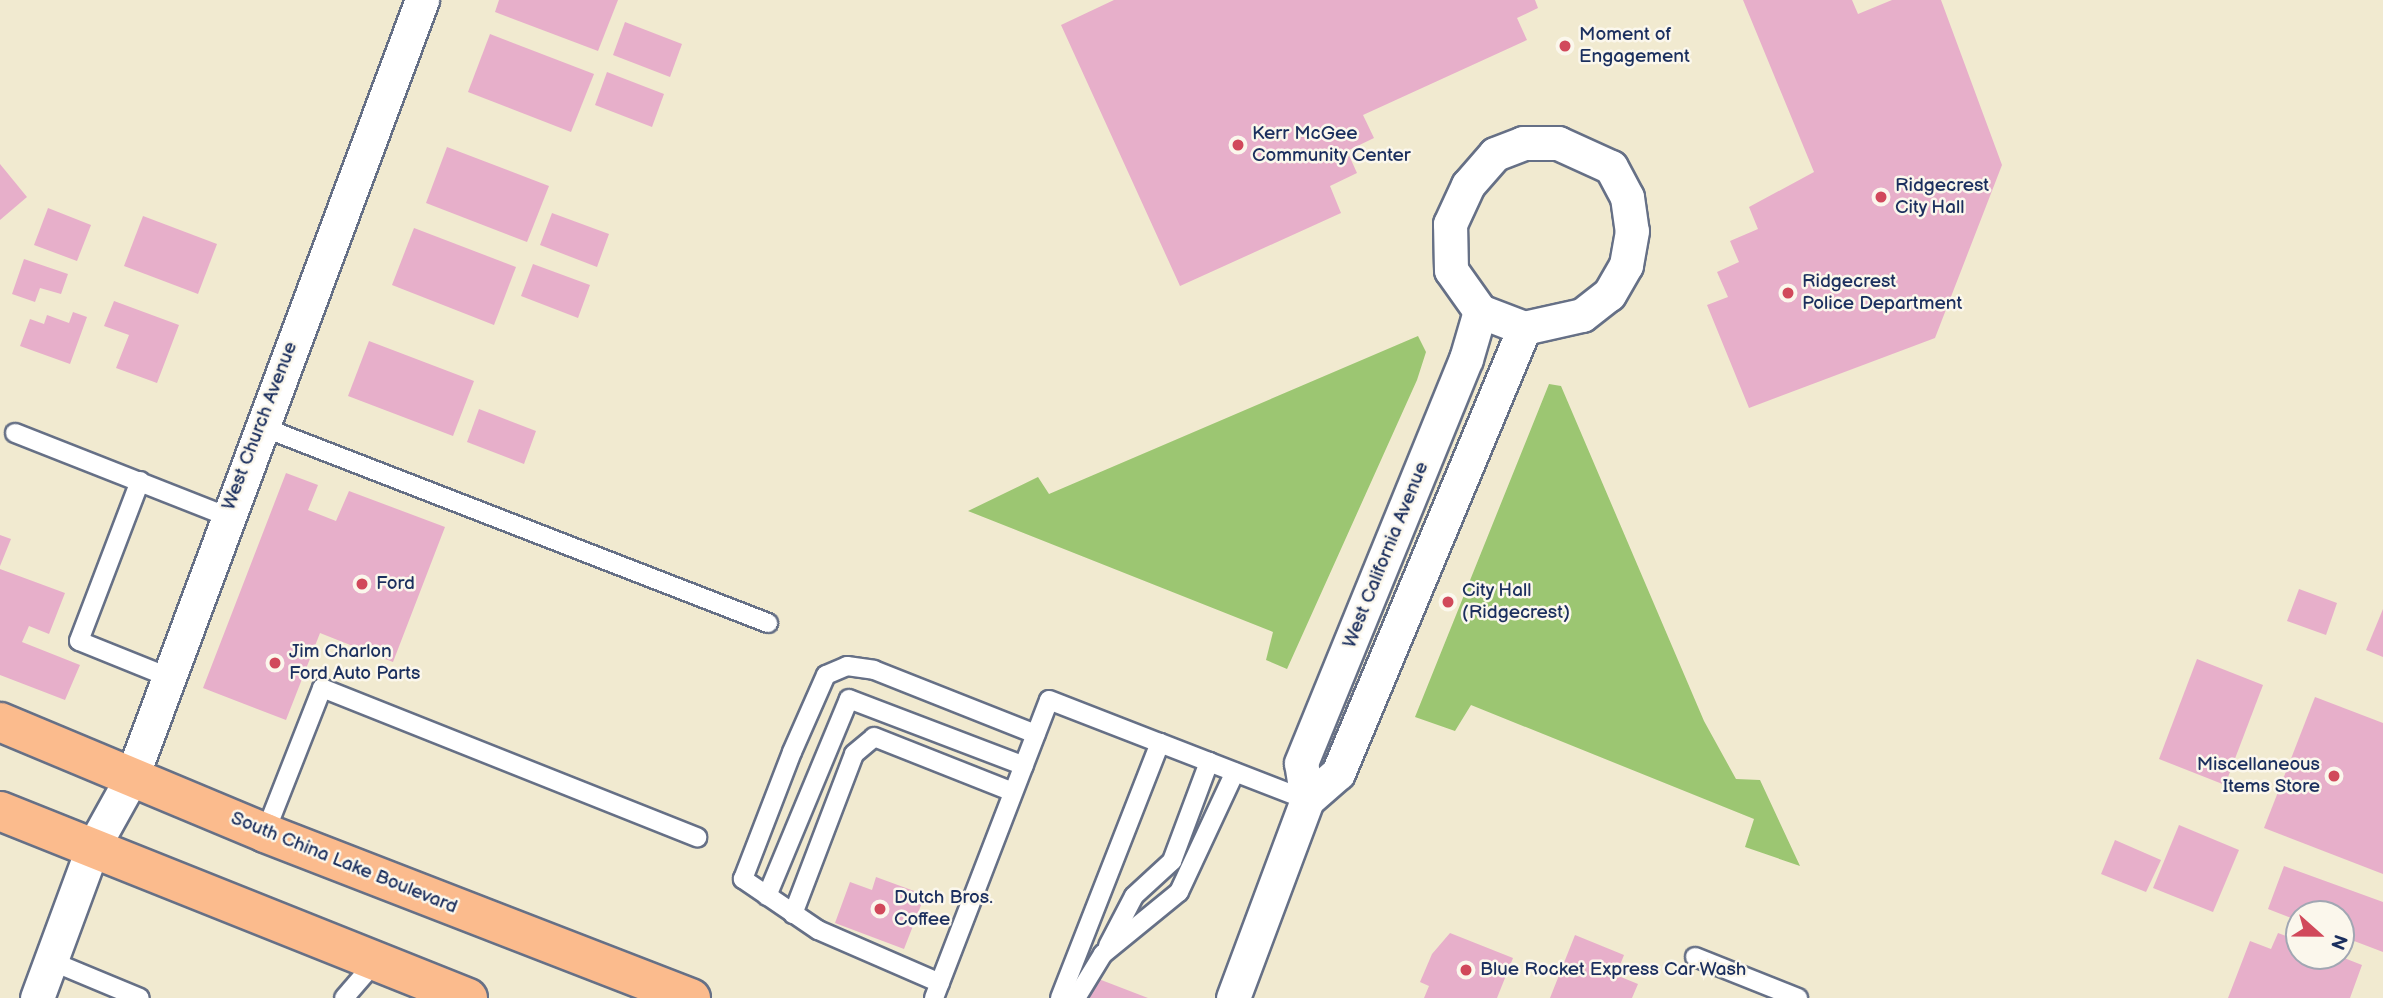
<!DOCTYPE html>
<html>
<head>
<meta charset="utf-8">
<style>
  body { margin:0 }
  #map { position:relative; width:2383px; height:998px; overflow:hidden; background:#f1ead0; font-family:"Balsamiq Sans",sans-serif }
  div>[style] { position:absolute }
  .green>* { inset:0; background:#9cc672 }
  .building>* { inset:0; background:#e7afca }
  .roads { filter:drop-shadow(2px 0 #667086) drop-shadow(-2px 0 #667086) drop-shadow(0 2px #667086) drop-shadow(0 -2px #667086) }
  .lane>* { height:18px; margin:-9px; padding:0 9px; transform-origin:9px; border-radius:9px; background:#fff }
  .street>* { height:33px; margin:-16.5px; padding:0 16.5px; transform-origin:16.5px; border-radius:16.5px; background:#fff }
  .primary>* { height:38px; margin:-19px; padding:0 19px; transform-origin:19px; border-radius:19px; background:#fbbb8d }
  .dots>* { width:19px; height:19px; translate:-50% -50%; box-sizing:border-box; border:4px solid #fbf7ec; border-radius:50% }
  span { translate:-50% -50%; white-space:nowrap; text-align:center; line-height:1.15; -webkit-text-stroke:5px #fbf7ec; paint-order:stroke }
  .poi-label { font-size:19px; color:#1b2f5e }
  .left { translate:0 -50%; text-align:left }
  .right { translate:-100% -50%; text-align:right }
  .street-label { font-size:19px; color:#1b2f5e }
  .north { position:absolute; left:2285px; top:900px; width:70px; height:70px; box-sizing:border-box; background:#fbf7ec; border:2px solid #a1a7b3; border-radius:50%; rotate:111deg; font-size:19px; font-weight:700; line-height:28px; text-align:center; color:#1b2f5e }
  .north::after { content:''; display:block; margin:auto; width:24px; height:32px; background:#d1495b; clip-path:polygon(50% 0,100% 100%,50% 72%,0 100%) }
</style>
</head>
<body>
<div id="map">
  <div class="green">
    <div style="clip-path:polygon(1418px 336px,1426px 352px,1417px 380px,1287px 669px,1266px 660px,1273px 632px,968px 511px,1038px 477px,1049px 494px)"></div>
    <div style="clip-path:polygon(1549px 384px,1561px 386px,1704px 721px,1736px 779px,1760px 780px,1800px 866px,1745px 847px,1754px 819px,1471px 705px,1455px 731px,1415px 717px)"></div>
  </div>
  <div class="building">
    <div style="clip-path:polygon(499px 0,618px 0,598px 51px,495px 12px)"></div>
    <div style="clip-path:polygon(1114px 0,1535px 0,1538px 8px,1517px 18px,1527px 40px,1363px 115px,1374px 138px,1347px 151px,1357px 173px,1330px 186px,1341px 213px,1180px 286px,1061px 25px)"></div>
    <div style="clip-path:polygon(1743px 0,1852px 0,1858px 14px,1892px 0,1941px 0,2002px 165px,1935px 338px,1749px 408px,1707px 305px,1728px 297px,1717px 272px,1739px 262px,1730px 241px,1758px 229px,1749px 207px,1814px 172px)"></div>
    <div style="clip-path:polygon(625px 22px,682px 44px,670px 77px,613px 55px)"></div>
    <div style="clip-path:polygon(490px 34px,594px 74px,571px 132px,468px 92px)"></div>
    <div style="clip-path:polygon(607px 72px,664px 94px,652px 127px,595px 105px)"></div>
    <div style="clip-path:polygon(447px 147px,549px 186px,527px 242px,426px 203px)"></div>
    <div style="clip-path:polygon(0 164px,27px 197px,0 220px)"></div>
    <div style="clip-path:polygon(48px 208px,91px 225px,77px 261px,34px 245px)"></div>
    <div style="clip-path:polygon(552px 213px,609px 234px,597px 267px,540px 245px)"></div>
    <div style="clip-path:polygon(143px 216px,217px 244px,198px 294px,124px 266px)"></div>
    <div style="clip-path:polygon(414px 228px,516px 267px,494px 325px,392px 285px)"></div>
    <div style="clip-path:polygon(24px 259px,68px 274px,61px 294px,40px 288px,35px 302px,12px 294px)"></div>
    <div style="clip-path:polygon(533px 264px,590px 285px,578px 318px,521px 296px)"></div>
    <div style="clip-path:polygon(114px 301px,179px 325px,157px 383px,116px 368px,129px 335px,104px 326px)"></div>
    <div style="clip-path:polygon(73px 312px,87px 317px,70px 364px,20px 346px,30px 319px,44px 324px,47px 315px,69px 323px)"></div>
    <div style="clip-path:polygon(369px 341px,474px 381px,453px 436px,348px 396px)"></div>
    <div style="clip-path:polygon(479px 409px,536px 431px,524px 464px,467px 442px)"></div>
    <div style="clip-path:polygon(286px 473px,318px 485px,308px 510px,336px 521px,349px 491px,445px 527px,393px 662px,320px 633px,286px 720px,203px 688px)"></div>
    <div style="clip-path:polygon(0 535px,11px 539px,0 566px)"></div>
    <div style="clip-path:polygon(0 569px,65px 593px,49px 634px,29px 626px,22px 642px,80px 665px,65px 700px,0 675px)"></div>
    <div style="clip-path:polygon(2299px 589px,2337px 603px,2326px 635px,2287px 621px)"></div>
    <div style="clip-path:polygon(2383px 609px,2383px 657px,2366px 650px)"></div>
    <div style="clip-path:polygon(2197px 659px,2263px 685px,2225px 785px,2159px 759px)"></div>
    <div style="clip-path:polygon(2315px 697px,2383px 723px,2383px 874px,2264px 828px)"></div>
    <div style="clip-path:polygon(2179px 825px,2239px 850px,2213px 912px,2153px 888px)"></div>
    <div style="clip-path:polygon(2115px 840px,2161px 860px,2146px 892px,2101px 874px)"></div>
    <div style="clip-path:polygon(2284px 866px,2383px 902px,2383px 952px,2341px 936px,2341px 914px,2299px 914px,2299px 921px,2268px 909px)"></div>
    <div style="clip-path:polygon(876px 877px,925px 895px,904px 949px,835px 923px,850px 882px,872px 890px)"></div>
    <div style="clip-path:polygon(1450px 933px,1513px 958px,1497px 998px,1424px 998px,1429px 986px,1420px 982px,1432px 954px)"></div>
    <div style="clip-path:polygon(2278px 933px,2299px 941px,2299px 956px,2339px 956px,2362px 965px,2350px 998px,2228px 998px,2250px 941px,2271px 949px)"></div>
    <div style="clip-path:polygon(1575px 935px,1624px 955px,1616px 975px,1638px 984px,1632px 998px,1550px 998px)"></div>
    <div style="clip-path:polygon(1096px 978px,1148px 998px,1088px 998px)"></div>
  </div>
  <div class="roads">
    <div class="lane">
      <div style="left:260px;top:426px;width:545px;rotate:21.2deg"></div>
      <div style="left:15px;top:433px;width:227px;rotate:21.5deg"></div>
      <div style="left:140px;top:481px;width:171px;rotate:110.9deg"></div>
      <div style="left:79px;top:641px;width:96px;rotate:22deg"></div>
      <div style="left:265px;top:833px;width:156px;rotate:-68.5deg"></div>
      <div style="left:322px;top:688px;width:404px;rotate:21.7deg"></div>
      <div style="left:767px;top:896px;width:213px;rotate:-67.4deg"></div>
      <div style="left:849px;top:699px;width:187px;rotate:20.9deg"></div>
      <div style="left:793px;top:914px;width:171px;rotate:-69.1deg"></div>
      <div style="left:854px;top:754px;width:26px;rotate:-40deg"></div>
      <div style="left:874px;top:737px;width:149px;rotate:21.6deg"></div>
      <div style="left:1108px;top:946px;width:56px;rotate:-62.5deg"></div>
      <div style="left:1134px;top:896px;width:52px;rotate:-42.6deg"></div>
      <div style="left:1172px;top:861px;width:106px;rotate:-69.5deg"></div>
      <div style="left:1695px;top:957px;width:111px;rotate:21.7deg"></div>
      <div style="left:51px;top:961px;width:96px;rotate:22.6deg"></div>
      <div style="left:940px;top:983px;width:133px;rotate:-156.5deg"></div>
      <div style="left:818px;top:930px;width:91px;rotate:-145.8deg"></div>
      <div style="left:743px;top:879px;width:136px;rotate:-68.9deg"></div>
      <div style="left:792px;top:752px;width:84px;rotate:-66.2deg"></div>
      <div style="left:826px;top:675px;width:23px;rotate:-23deg"></div>
      <div style="left:847px;top:666px;width:27px;rotate:8deg"></div>
      <div style="left:874px;top:670px;width:174px;rotate:21.6deg"></div>
      <div style="left:344px;top:998px;width:49px;rotate:-49.1deg"></div>
      <div style="left:934px;top:998px;width:319px;rotate:-68.9deg"></div>
      <div style="left:1049px;top:700px;width:119px;rotate:21.2deg"></div>
      <div style="left:1060px;top:998px;width:274px;rotate:-68.6deg"></div>
      <div style="left:1160px;top:743px;width:158px;rotate:21.2deg"></div>
      <div style="left:1076px;top:998px;width:52px;rotate:-58.5deg"></div>
      <div style="left:1103px;top:954px;width:98px;rotate:-39.2deg"></div>
      <div style="left:1179px;top:892px;width:132px;rotate:-65deg"></div>
    </div>
    <div class="street">
      <div style="left:1523px;top:143px;width:35px"></div>
      <div style="left:1558px;top:143px;width:58px;rotate:24.4deg"></div>
      <div style="left:1611px;top:167px;width:34px;rotate:62deg"></div>
      <div style="left:1627px;top:197px;width:34px;rotate:82deg"></div>
      <div style="left:1632px;top:231px;width:35px;rotate:100deg"></div>
      <div style="left:1626px;top:265px;width:34px;rotate:120deg"></div>
      <div style="left:1609px;top:294px;width:34px;rotate:142deg"></div>
      <div style="left:1582px;top:315px;width:59px;rotate:167.4deg"></div>
      <div style="left:1524px;top:328px;width:47px;rotate:-158.9deg"></div>
      <div style="left:1480px;top:311px;width:50px;rotate:-125.3deg"></div>
      <div style="left:1451px;top:270px;width:46px;rotate:-91.2deg"></div>
      <div style="left:1450px;top:224px;width:43px;rotate:-65.2deg"></div>
      <div style="left:1468px;top:185px;width:41px;rotate:-48.9deg"></div>
      <div style="left:1495px;top:154px;width:30px;rotate:-21deg"></div>
      <div style="left:1307px;top:800px;width:37px;rotate:-99deg"></div>
      <div style="left:1301px;top:763px;width:436px;rotate:-67.8deg"></div>
      <div style="left:1466px;top:359px;width:50px;rotate:-73.7deg"></div>
      <div style="left:37px;top:998px;width:159px;rotate:-69.7deg"></div>
      <div style="left:92px;top:849px;width:80px;rotate:-60.9deg"></div>
      <div style="left:131px;top:779px;width:832px;rotate:-69.52deg"></div>
      <div style="left:1233px;top:998px;width:211px;rotate:-69.5deg"></div>
      <div style="left:1307px;top:800px;width:41px;rotate:-41.1deg"></div>
      <div style="left:1338px;top:773px;width:482px;rotate:-67.3deg"></div>
    </div>
    <div class="primary">
      <div style="left:0;top:722px;width:287px;rotate:22.7deg"></div>
      <div style="left:265px;top:833px;width:457px;rotate:21.2deg"></div>
      <div style="left:0;top:811px;width:504px;rotate:21.78deg"></div>
    </div>
  </div>
  <div class="dots">
    <div style="left:1565px;top:46px;background:#d1495b"></div>
    <div style="left:1238px;top:145px;background:#d1495b"></div>
    <div style="left:1881px;top:197px;background:#d1495b"></div>
    <div style="left:1788px;top:293px;background:#d1495b"></div>
    <div style="left:362px;top:584px;background:#d1495b"></div>
    <div style="left:1448px;top:602px;background:#d1495b"></div>
    <div style="left:275px;top:663px;background:#d1495b"></div>
    <div style="left:2334px;top:776px;background:#d1495b"></div>
    <div style="left:880px;top:909px;background:#d1495b"></div>
    <div style="left:1466px;top:970px;background:#d1495b"></div>
  </div>
  <div class="poi-label">
    <span class="left" style="left:1579px;top:46px">Moment of<br>Engagement</span>
    <span class="left" style="left:1252px;top:145px">Kerr McGee<br>Community Center</span>
    <span class="left" style="left:1895px;top:197px">Ridgecrest<br>City Hall</span>
    <span class="left" style="left:1802px;top:293px">Ridgecrest<br>Police Department</span>
    <span class="left" style="left:376px;top:584px">Ford</span>
    <span class="left" style="left:1462px;top:602px">City Hall<br>(Ridgecrest)</span>
    <span class="left" style="left:289px;top:663px">Jim Charlon<br>Ford Auto Parts</span>
    <span class="right" style="left:2320px;top:776px">Miscellaneous<br>Items Store</span>
    <span class="left" style="left:894px;top:909px">Dutch Bros.<br>Coffee</span>
    <span class="left" style="left:1480px;top:970px">Blue Rocket Express Car Wash</span>
  </div>
  <div class="street-label">
    <span style="left:260px;top:426px;rotate:-69deg">West Church Avenue</span>
    <span style="left:1386px;top:555px;rotate:-68deg">West California Avenue</span>
    <span style="left:344px;top:863px;rotate:22deg">South China Lake Boulevard</span>
  </div>
  <div class="north">N</div>
</div>
</body>
</html>
